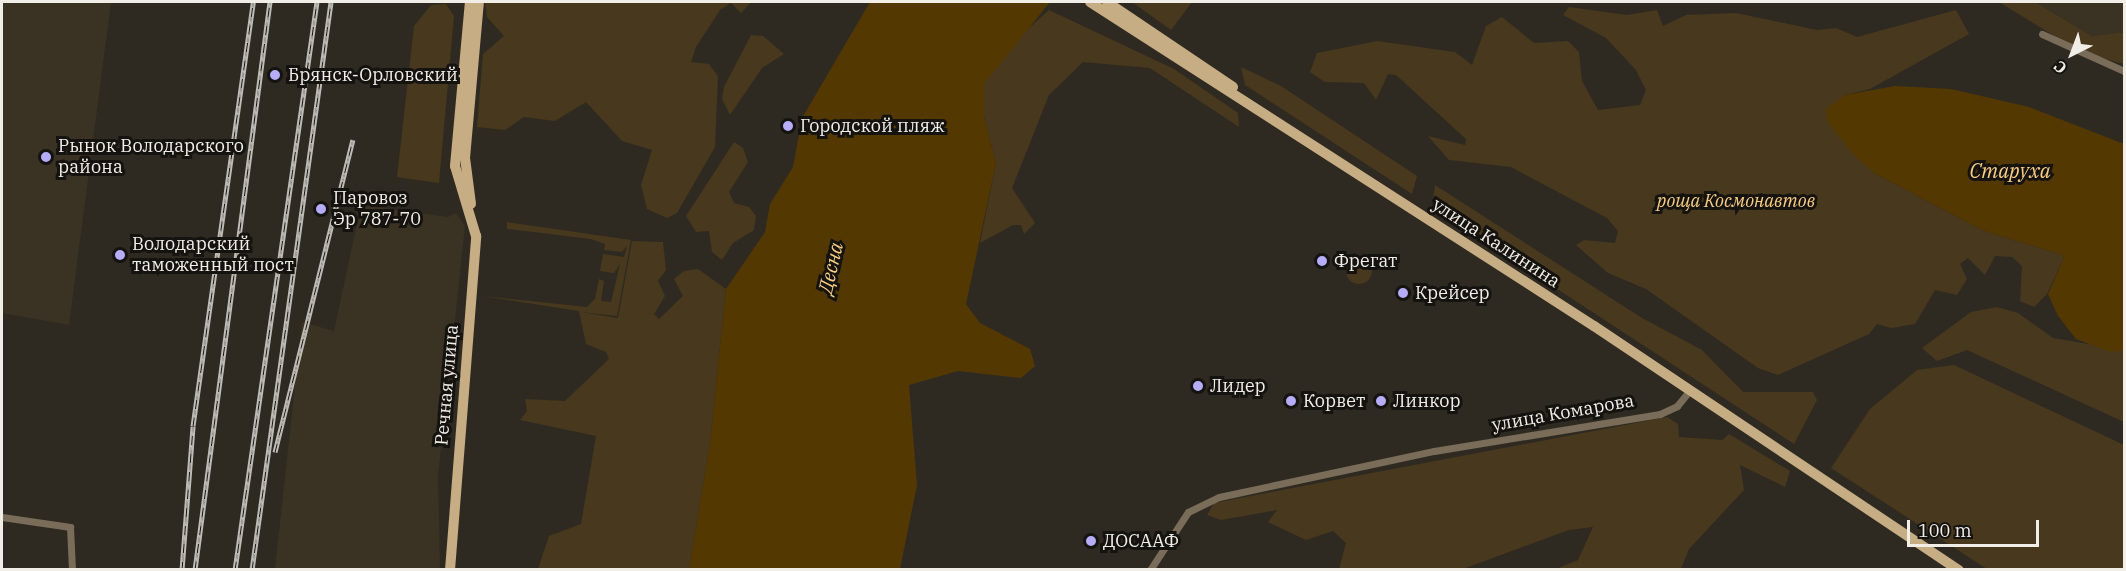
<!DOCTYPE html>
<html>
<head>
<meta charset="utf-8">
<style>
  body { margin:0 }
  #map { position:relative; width:2126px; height:571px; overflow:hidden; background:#2f2a21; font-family:"IBM Plex Serif",serif }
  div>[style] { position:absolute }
  .built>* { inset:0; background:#3a3223 }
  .green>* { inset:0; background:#48381d }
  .round { border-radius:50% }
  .water>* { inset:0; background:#533901 }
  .street>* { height:7px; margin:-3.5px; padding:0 3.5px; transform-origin:3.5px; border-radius:3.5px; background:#796c58 }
  .primary>* { height:10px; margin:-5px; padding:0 5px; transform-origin:5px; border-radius:5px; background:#c7ad83 }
  .rail>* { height:5px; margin-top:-2.5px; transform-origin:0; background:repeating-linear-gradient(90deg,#15130f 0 9px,#bfbbb5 0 18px); box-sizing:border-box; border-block:2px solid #bfbbb5 }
  .dots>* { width:16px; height:16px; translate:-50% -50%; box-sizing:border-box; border:3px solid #15130f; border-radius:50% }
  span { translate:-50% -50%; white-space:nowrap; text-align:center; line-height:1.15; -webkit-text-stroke:6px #15130f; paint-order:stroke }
  .poi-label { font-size:18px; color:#f1eee8 }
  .left { translate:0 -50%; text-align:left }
  .park-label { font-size:18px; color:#f8cc81; font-style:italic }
  .street-label { font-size:18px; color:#f1eee8 }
  .water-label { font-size:20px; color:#fbce84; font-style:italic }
  .frame { position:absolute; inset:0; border:3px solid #f1eee8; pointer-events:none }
  .north { position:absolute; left:2042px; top:24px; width:60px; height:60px; -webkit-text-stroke:4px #15130f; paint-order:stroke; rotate:222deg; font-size:16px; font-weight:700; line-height:24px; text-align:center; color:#f1eee8 }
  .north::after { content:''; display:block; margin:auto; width:21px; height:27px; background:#f1eee8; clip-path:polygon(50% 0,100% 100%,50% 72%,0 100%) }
  .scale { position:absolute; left:1907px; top:520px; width:132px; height:27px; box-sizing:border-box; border:3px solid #f1eee8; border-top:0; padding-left:8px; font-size:18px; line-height:21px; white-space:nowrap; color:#f1eee8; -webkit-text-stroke:4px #15130f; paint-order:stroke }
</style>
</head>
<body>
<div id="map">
  <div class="built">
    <div style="clip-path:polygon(2px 2px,111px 2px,69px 325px,2px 313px)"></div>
    <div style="clip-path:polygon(2035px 2px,2124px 2px,2124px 32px,2092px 36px)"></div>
    <div style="clip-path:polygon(361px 205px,448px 217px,456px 213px,465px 226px,438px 476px,440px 569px,275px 569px,302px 322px,334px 331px)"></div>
  </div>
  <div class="green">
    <div style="clip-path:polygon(485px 2px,751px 2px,741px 13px,731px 3px,720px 10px,696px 47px,691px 62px,709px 64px,718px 76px,715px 147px,677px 213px,667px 218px,647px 209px,641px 185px,652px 150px,622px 141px,586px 102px,555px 121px,524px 117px,505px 130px,477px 127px,483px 54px,504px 36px,487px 17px)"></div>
    <div style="clip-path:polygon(1132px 2px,1192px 2px,1171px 30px)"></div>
    <div style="clip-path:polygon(1999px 2px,2035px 2px,2092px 36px,2124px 32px,2124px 64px,2082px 53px)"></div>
    <div style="clip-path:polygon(446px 4px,454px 16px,439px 183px,397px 177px,414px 26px,431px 5px)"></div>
    <div style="clip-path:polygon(1569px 7px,1627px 15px,1657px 10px,1663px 26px,1686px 15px,1736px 13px,1817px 30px,1836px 28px,1857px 37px,1956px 10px,1969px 34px,1870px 89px,1845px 95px,1828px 123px,1874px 173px,1984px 231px,2060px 254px,2064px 258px,2047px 294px,2034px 307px,2020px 301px,2022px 266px,2012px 257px,1995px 256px,1985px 275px,1968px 258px,1960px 264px,1967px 279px,1957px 295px,1935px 290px,1915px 324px,1891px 328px,1877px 324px,1869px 334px,1778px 375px,1758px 368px,1646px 289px,1608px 273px,1576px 245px,1584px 240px,1615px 243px,1618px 231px,1607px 218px,1511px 167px,1449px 160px,1428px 136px,1465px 145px,1466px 139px,1396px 75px,1388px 74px,1376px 100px,1364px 83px,1325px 82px,1310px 72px,1317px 53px,1377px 41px,1455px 52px,1472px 65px,1486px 26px,1502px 17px,1534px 43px,1568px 41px,1579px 52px,1582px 81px,1598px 110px,1640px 105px,1646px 90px,1636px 70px,1606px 38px,1563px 15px)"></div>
    <div style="clip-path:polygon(1049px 10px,1174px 69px,1238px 113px,1239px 127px,1150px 68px,1083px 62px,1049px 95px,1012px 188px,1035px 223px,1024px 234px,1021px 225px,1013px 225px,980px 243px,996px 163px,984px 117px,984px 84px,1011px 44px)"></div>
    <div style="clip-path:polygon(751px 35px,763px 36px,784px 54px,762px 68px,730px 115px,722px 99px,724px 87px)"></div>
    <div style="clip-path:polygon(1241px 67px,1281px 86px,1417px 176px,1412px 194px,1245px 85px)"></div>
    <div style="clip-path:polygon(734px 142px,743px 148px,748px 162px,729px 192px,734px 203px,749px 207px,756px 216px,754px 230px,733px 243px,722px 260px,712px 252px,709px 231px,696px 232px,686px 216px)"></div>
    <div style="clip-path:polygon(1435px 185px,1642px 318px,1702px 350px,1743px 392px,1813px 392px,1817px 400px,1794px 444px,1432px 207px)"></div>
    <div style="clip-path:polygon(507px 222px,631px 240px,617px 316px,580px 312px,618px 318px,632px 241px,663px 242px,666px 270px,658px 281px,665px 296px,654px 314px,659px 319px,683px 296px,674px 279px,684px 271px,698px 269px,726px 289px,710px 443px,689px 569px,538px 569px,549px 536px,581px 524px,596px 436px,520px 420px,527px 411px,525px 399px,565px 401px,609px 359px,606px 352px,586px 344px,579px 311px,482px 296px,587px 307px,595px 299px,599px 279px,604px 281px,601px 301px,611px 302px,620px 264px,614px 273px,600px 271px,603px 254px,624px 257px,627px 246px,622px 252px,604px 250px,605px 244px,591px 239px,507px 229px)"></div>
    <div class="round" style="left:1346px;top:258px;width:26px;height:26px"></div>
    <div style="clip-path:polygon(1997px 307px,2018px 313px,2053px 338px,2124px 350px,2124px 422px,1967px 350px,1937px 361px,1922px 348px,1971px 312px)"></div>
    <div style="clip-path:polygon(1954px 365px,2124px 445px,2124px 569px,1987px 569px,1831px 468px,1870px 409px,1917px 370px)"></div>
    <div style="clip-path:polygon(1667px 417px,1678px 424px,1679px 437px,1722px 440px,1729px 434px,1790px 471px,1785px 487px,1740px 465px,1744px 490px,1689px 549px,1681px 569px,1556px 569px,1578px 560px,1593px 527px,1569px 530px,1463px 569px,1339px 569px,1346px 543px,1333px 531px,1306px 540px,1268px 522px,1277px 510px,1221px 520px,1207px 515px,1214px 503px)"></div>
  </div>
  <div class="water">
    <div style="clip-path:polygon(870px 2px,1050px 2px,984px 84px,984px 117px,996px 163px,966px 304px,980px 323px,1030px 349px,1035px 366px,1021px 378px,958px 371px,909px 385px,917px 485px,900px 569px,689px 569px,710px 443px,726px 289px,765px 232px,770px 204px,793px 167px,802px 118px)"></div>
    <div style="clip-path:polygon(1895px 86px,1951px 89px,2029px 107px,2124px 144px,2124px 350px,2111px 352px,2076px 339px,2058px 316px,2048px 294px,2064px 258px,2060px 254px,1984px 231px,1874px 173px,1855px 156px,1828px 123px,1826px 109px,1845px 95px)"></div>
  </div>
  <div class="street">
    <div style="left:2042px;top:34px;width:90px;rotate:24.3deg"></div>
    <div style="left:2px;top:517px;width:69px;rotate:8.4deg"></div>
    <div style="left:70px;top:527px;width:43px;rotate:87.3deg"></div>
    <div style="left:1150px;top:570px;width:69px;rotate:-56.8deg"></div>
    <div style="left:1188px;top:512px;width:34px;rotate:-26deg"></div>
    <div style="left:1219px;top:497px;width:220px;rotate:-12.1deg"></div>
    <div style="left:1434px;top:451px;width:229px;rotate:-9.3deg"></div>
    <div style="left:1660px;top:414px;width:19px;rotate:-25deg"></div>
    <div style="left:1677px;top:406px;width:21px;rotate:-51deg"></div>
  </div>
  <div class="primary">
    <div style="left:1090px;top:2px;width:599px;rotate:32.74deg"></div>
    <div style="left:1594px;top:326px;width:439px;rotate:33.8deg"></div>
    <div style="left:1107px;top:2px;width:152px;rotate:34deg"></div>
    <div style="left:471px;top:204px;width:46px;rotate:-97.4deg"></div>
    <div style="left:465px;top:158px;width:157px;rotate:-84.9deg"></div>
    <div style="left:450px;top:570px;width:335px;rotate:-85.5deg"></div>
    <div style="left:476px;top:236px;width:73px;rotate:-106.7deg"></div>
    <div style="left:455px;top:166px;width:165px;rotate:-84.8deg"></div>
  </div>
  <div class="rail">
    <div style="left:275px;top:452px;width:322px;rotate:-76deg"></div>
    <div style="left:182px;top:570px;width:144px;rotate:-85.6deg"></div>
    <div style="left:193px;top:426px;width:428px;rotate:-81.9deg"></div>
    <div style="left:195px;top:570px;width:573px;rotate:-82.48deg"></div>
    <div style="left:235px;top:570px;width:574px;rotate:-81.79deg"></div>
    <div style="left:252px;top:570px;width:573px;rotate:-82.08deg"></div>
  </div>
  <div class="dots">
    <div style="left:275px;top:75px;background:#b6acf8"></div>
    <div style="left:788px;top:126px;background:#b6acf8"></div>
    <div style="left:46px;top:157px;background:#b6acf8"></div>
    <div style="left:321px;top:209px;background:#b6acf8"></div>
    <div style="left:120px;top:255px;background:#b6acf8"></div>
    <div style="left:1322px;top:261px;background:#b6acf8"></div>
    <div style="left:1403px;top:293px;background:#b6acf8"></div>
    <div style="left:1198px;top:386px;background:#b6acf8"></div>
    <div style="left:1291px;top:401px;background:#b6acf8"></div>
    <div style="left:1381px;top:401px;background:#b6acf8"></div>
    <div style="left:1091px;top:541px;background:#b6acf8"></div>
  </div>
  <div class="poi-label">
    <span class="left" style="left:288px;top:75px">Брянск-Орловский</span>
    <span class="left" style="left:800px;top:126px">Городской пляж</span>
    <span class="left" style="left:58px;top:157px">Рынок Володарского<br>района</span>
    <span class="left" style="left:333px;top:209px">Паровоз<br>Эр 787-70</span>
    <span class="left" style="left:132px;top:255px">Володарский<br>таможенный пост</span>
    <span class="left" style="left:1334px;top:261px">Фрегат</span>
    <span class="left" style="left:1415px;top:293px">Крейсер</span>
    <span class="left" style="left:1210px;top:386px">Лидер</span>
    <span class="left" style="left:1303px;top:401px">Корвет</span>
    <span class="left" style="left:1393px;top:401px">Линкор</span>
    <span class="left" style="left:1103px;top:541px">ДОСААФ</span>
  </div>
  <div class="park-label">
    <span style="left:1736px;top:201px">роща Космонавтов</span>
  </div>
  <div class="street-label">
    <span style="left:1496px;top:243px;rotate:33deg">улица Калинина</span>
    <span style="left:447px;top:385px;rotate:-85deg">Речная улица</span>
    <span style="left:1563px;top:413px;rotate:-10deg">улица Комарова</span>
  </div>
  <div class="water-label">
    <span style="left:2010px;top:170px">Старуха</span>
    <span style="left:830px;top:268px;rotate:-77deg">Десна</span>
  </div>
  <div class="frame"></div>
  <div class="north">С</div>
  <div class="scale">100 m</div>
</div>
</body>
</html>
